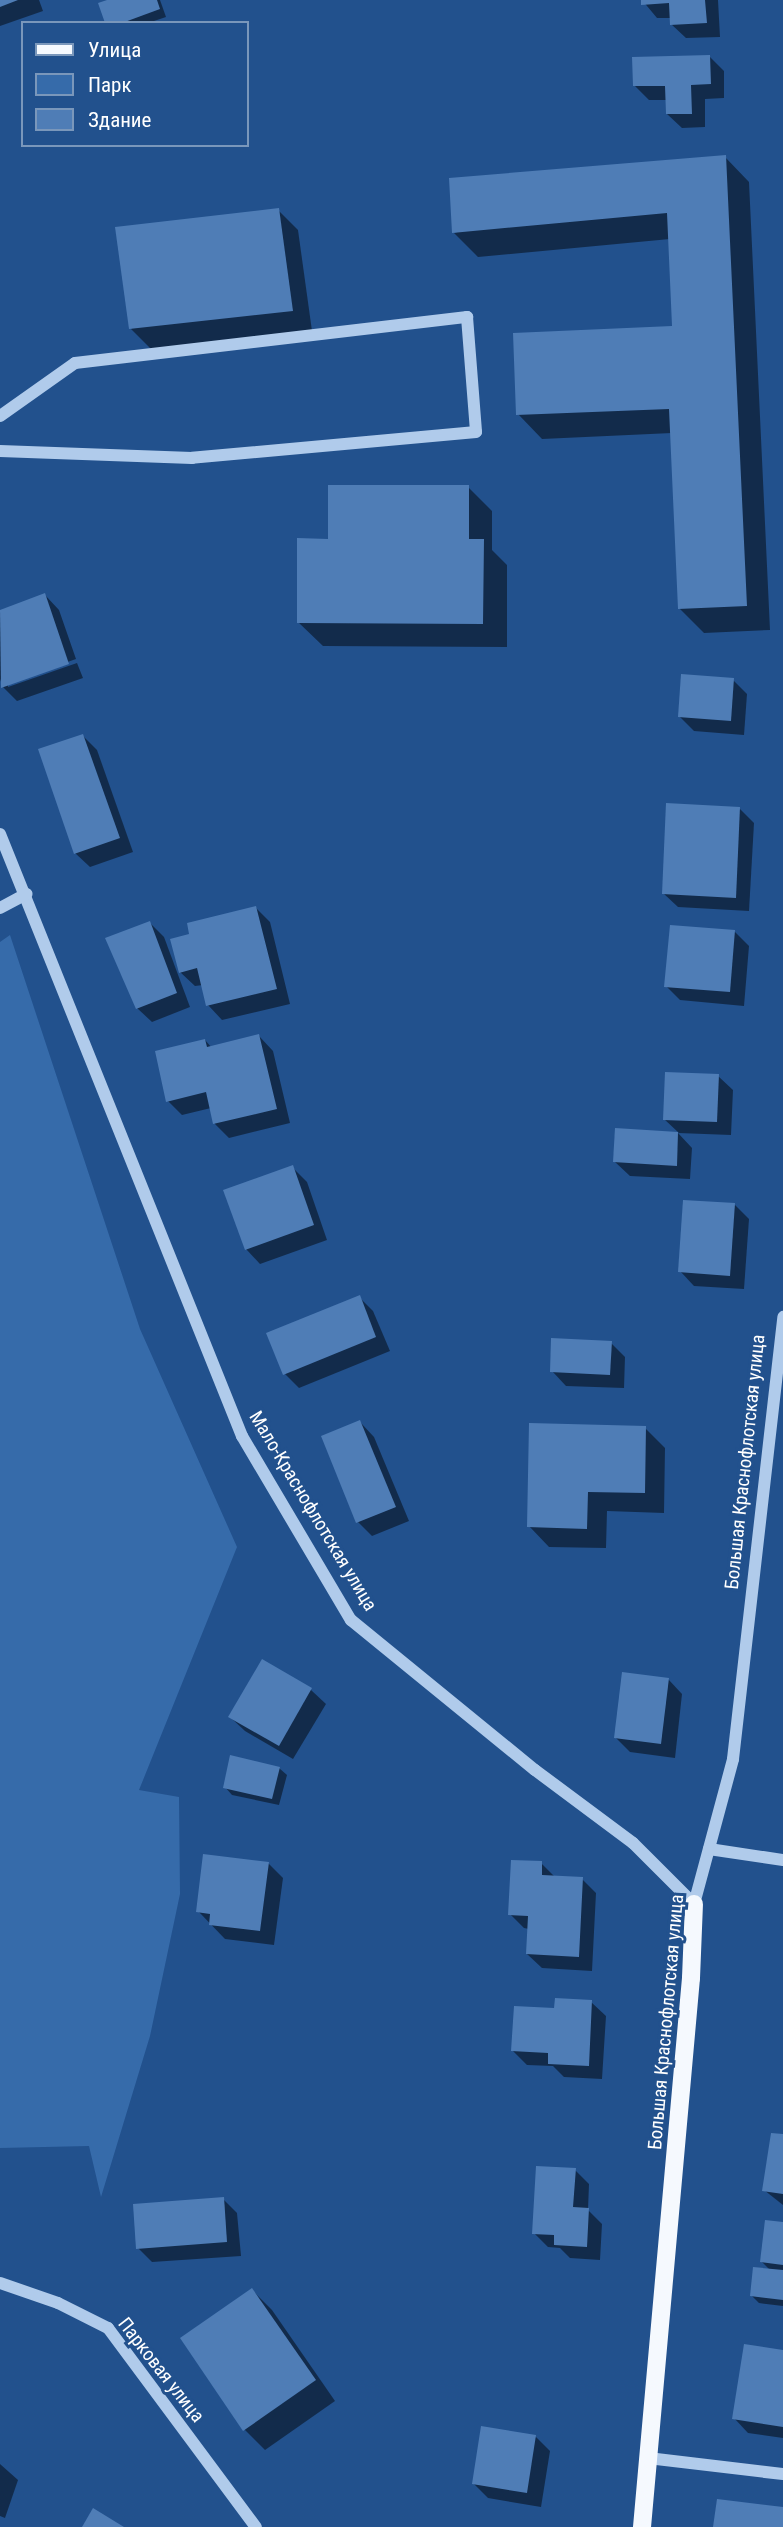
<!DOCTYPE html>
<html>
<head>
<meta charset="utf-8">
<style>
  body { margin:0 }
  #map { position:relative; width:783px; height:2527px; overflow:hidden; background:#22518d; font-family:"Roboto Condensed",sans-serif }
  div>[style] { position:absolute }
  .green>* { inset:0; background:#366baa }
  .shadow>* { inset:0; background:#0007 }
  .building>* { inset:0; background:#4f7db6 }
  .minor>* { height:12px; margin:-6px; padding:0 6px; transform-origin:6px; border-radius:6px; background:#b0cbeb }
  .major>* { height:18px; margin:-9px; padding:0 9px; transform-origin:9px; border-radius:9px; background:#f5f9fe }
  span { translate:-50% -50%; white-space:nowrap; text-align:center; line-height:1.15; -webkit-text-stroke:6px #22518d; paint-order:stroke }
  .street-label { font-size:19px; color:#fff }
  .legend { position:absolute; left:21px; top:21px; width:228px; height:126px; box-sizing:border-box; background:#22518d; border:2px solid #7a97bb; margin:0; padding:9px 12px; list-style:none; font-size:21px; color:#fff }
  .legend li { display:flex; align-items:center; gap:14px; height:35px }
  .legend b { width:35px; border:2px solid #7a97bb }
</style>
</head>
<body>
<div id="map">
  <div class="green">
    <div style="clip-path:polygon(10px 935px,140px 1329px,237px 1547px,139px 1790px,179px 1797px,180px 1894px,150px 2036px,101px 2197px,89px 2146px,0 2148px,0 942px)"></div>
  </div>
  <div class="shadow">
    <div style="clip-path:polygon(0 0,39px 0,43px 11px,0 26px)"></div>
    <div style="clip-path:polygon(112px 0,160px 0,166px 17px,148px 23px,107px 23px)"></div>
    <div style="clip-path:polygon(642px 0,718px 0,720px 37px,686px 38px,671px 24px,671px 18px,657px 18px)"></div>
    <div style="clip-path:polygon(710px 57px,724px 71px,724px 98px,705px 99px,705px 127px,682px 128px,667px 114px,667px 100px,649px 100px,635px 86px)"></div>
    <div style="clip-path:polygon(725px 157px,749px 182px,770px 630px,704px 633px,680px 609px,672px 433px,542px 439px,518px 414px,673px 327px,670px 239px,478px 257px,454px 233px)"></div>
    <div style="clip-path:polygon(278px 210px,298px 230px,312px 331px,151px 349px,131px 329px)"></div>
    <div style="clip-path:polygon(468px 487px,492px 511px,492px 550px,507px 565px,507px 647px,323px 646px,298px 622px,329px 540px)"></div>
    <div style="clip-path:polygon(45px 595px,59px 610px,76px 659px,8px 683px,8px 687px,77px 663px,83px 678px,17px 701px,3px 687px,0 679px,0 611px)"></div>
    <div style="clip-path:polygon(733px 680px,747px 694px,744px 735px,694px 731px,679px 716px)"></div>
    <div style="clip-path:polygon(83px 736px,97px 750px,133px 852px,90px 867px,75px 853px)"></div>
    <div style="clip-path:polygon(740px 809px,754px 823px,749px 911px,678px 907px,663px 893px)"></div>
    <div style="clip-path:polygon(256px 908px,270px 922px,290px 1004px,222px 1020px,208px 1005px,203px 985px,195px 986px,180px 972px,191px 935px)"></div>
    <div style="clip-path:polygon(150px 923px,164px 937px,190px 1007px,152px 1022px,137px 1008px)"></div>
    <div style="clip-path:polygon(735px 932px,749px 946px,744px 1006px,680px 1000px,666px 986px)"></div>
    <div style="clip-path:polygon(259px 1036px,273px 1051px,290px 1123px,229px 1138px,215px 1124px,211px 1108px,182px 1115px,168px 1101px,205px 1040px,212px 1048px)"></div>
    <div style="clip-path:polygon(718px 1076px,733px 1090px,731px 1135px,678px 1133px,692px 1148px,690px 1179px,630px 1176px,615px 1162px,617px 1130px,679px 1133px,664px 1119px)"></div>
    <div style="clip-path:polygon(292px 1167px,307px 1182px,327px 1240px,260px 1264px,246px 1249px)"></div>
    <div style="clip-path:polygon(735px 1205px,749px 1219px,744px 1289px,694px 1286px,680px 1271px)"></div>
    <div style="clip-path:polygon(359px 1297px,373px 1311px,390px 1351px,299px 1388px,285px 1374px)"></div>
    <div style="clip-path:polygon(611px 1343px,625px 1357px,624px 1388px,566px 1386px,552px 1371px)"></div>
    <div style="clip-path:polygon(360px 1422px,374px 1437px,409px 1521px,372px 1536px,358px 1522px)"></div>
    <div style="clip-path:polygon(645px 1428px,665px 1448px,664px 1513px,607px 1511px,606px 1548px,549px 1547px,529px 1526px)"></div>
    <div style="clip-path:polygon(263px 1661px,311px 1690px,326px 1704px,293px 1759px,245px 1731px,230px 1717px)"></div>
    <div style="clip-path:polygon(668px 1679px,682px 1694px,675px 1758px,630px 1752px,616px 1738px)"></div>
    <div style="clip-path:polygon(279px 1768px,287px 1775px,279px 1805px,232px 1795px,225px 1787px)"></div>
    <div style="clip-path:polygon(268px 1863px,283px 1878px,274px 1945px,225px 1939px,198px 1911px)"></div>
    <div style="clip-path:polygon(541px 1863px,556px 1878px,582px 1879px,596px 1893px,592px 1971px,542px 1968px,527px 1954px,529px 1929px,524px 1928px,510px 1914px)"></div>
    <div style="clip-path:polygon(591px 2002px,606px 2016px,602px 2079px,564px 2077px,553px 2066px,527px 2065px,513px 2051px,556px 2010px)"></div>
    <div style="clip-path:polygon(783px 2136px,783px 2205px,764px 2190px)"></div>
    <div style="clip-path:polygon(575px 2170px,589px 2184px,588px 2210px,602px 2224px,600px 2260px,570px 2258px,560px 2248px,548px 2247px,534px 2233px)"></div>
    <div style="clip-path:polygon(223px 2199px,237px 2213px,241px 2256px,152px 2262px,138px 2248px)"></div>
    <div style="clip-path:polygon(783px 2224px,783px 2306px,759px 2303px,752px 2296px,770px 2270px,762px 2262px)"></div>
    <div style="clip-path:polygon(252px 2290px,272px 2310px,335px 2401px,265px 2450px,245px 2430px)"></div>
    <div style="clip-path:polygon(783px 2352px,783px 2438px,748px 2433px,734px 2418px)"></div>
    <div style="clip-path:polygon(536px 2437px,550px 2451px,541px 2507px,488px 2498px,474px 2484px)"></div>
    <div style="clip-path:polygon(0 2464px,18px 2480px,5px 2518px,0 2516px)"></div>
  </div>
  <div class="building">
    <div style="clip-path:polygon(0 0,18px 0,0 7px)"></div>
    <div style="clip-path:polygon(107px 0,157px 0,160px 9px,122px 23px,105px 23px,98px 3px)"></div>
    <div style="clip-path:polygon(641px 0,705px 0,707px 23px,670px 25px,669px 3px,641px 5px)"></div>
    <div style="clip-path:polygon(710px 55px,711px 84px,691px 85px,692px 114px,666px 114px,665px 86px,633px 86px,632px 57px)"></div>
    <div style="clip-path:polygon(726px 155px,747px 606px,678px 609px,669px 409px,516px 415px,513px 333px,672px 326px,667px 213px,452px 233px,449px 178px)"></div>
    <div style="clip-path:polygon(279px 208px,293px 311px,129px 329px,115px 227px)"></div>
    <div style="clip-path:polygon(328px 485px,469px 485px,469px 539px,484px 539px,483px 624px,297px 623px,297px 538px,328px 539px)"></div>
    <div style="clip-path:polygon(45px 593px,69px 664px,1px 688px,0 610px)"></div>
    <div style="clip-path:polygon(681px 674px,734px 678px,731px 721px,678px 717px)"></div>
    <div style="clip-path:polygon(83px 734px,120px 838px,74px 854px,38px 749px)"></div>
    <div style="clip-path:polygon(666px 803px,740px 807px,736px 898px,662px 894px)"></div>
    <div style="clip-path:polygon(256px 906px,277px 989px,206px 1006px,197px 968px,179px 973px,170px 939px,189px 934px,187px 923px)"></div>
    <div style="clip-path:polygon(150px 921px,177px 993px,136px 1009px,105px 938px)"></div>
    <div style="clip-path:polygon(670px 925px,735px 930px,730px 992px,664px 987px)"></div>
    <div style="clip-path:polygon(259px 1034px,277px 1109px,213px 1124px,206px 1092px,166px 1102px,155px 1051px,205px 1039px,207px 1047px)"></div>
    <div style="clip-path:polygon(665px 1072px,719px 1074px,717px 1122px,663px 1120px)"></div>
    <div style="clip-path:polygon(615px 1128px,678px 1132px,677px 1166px,613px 1162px)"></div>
    <div style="clip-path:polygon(293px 1165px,314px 1225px,245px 1250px,223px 1190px)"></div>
    <div style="clip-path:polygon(683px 1200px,735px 1203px,730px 1276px,678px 1272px)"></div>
    <div style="clip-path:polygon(360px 1295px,376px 1337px,283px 1375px,266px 1333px)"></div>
    <div style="clip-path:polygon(551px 1338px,612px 1341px,610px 1375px,550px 1372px)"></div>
    <div style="clip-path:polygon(360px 1420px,396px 1507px,356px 1523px,321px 1436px)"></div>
    <div style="clip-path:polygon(529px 1423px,646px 1426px,645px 1493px,588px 1492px,587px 1529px,527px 1527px)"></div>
    <div style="clip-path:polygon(262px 1659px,312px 1688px,279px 1746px,228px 1717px)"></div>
    <div style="clip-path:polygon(622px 1672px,669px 1678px,661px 1744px,614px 1738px)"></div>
    <div style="clip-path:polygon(230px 1755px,280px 1767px,272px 1799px,223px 1788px)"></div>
    <div style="clip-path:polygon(203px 1854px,269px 1862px,260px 1931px,209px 1925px,210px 1914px,196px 1912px)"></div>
    <div style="clip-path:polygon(511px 1860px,542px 1861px,542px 1875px,583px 1877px,579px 1957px,526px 1954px,528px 1916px,508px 1915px)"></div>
    <div style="clip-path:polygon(555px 1998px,592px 2000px,589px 2066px,548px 2064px,548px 2053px,511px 2051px,514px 2006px,554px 2008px)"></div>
    <div style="clip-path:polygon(771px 2133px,783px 2134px,783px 2194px,762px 2191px)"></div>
    <div style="clip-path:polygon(536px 2166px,576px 2168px,573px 2207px,589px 2208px,587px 2247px,554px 2245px,554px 2235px,532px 2234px)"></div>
    <div style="clip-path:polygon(224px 2197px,227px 2242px,136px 2249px,133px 2204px)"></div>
    <div style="clip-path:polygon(765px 2220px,783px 2222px,783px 2265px,760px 2262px)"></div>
    <div style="clip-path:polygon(753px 2267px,783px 2270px,783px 2300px,750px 2296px)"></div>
    <div style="clip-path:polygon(252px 2288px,316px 2380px,243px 2431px,180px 2338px)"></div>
    <div style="clip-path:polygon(744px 2344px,783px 2350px,783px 2427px,732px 2419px)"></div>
    <div style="clip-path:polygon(481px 2426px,536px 2435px,527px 2493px,472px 2484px)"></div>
    <div style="clip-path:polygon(717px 2499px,783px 2507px,783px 2527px,713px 2527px)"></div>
    <div style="clip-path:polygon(93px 2508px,124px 2527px,82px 2527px)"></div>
  </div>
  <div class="minor">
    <div style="left:0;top:416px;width:92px;rotate:-35.2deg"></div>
    <div style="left:75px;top:363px;width:395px;rotate:-6.7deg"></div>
    <div style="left:467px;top:317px;width:115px;rotate:85.5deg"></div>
    <div style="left:476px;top:432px;width:285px;rotate:174.8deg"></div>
    <div style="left:192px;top:458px;width:192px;rotate:-177.9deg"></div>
    <div style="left:0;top:834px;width:649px;rotate:68.1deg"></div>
    <div style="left:242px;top:1436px;width:214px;rotate:59.4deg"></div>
    <div style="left:351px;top:1620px;width:237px;rotate:39.2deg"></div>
    <div style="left:535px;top:1770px;width:122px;rotate:36.7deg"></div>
    <div style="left:633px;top:1843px;width:86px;rotate:45deg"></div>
    <div style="left:694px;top:1904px;width:150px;rotate:-74.9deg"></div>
    <div style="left:733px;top:1759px;width:445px;rotate:-83.5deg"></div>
    <div style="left:0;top:908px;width:30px;rotate:-28deg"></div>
    <div style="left:709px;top:1849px;width:75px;rotate:8.5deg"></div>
    <div style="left:0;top:2283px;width:61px;rotate:19deg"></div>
    <div style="left:58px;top:2303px;width:56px;rotate:26.6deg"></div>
    <div style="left:108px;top:2328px;width:248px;rotate:53.4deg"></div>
    <div style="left:648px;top:2458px;width:136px;rotate:6.8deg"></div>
  </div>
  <div class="major">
    <div style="left:642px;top:2527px;width:551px;rotate:-84.9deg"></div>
    <div style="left:691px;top:1978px;width:74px;rotate:-87.7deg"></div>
  </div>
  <div class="street-label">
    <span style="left:745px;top:1462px;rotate:-84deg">Большая Краснофлотская улица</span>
    <span style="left:313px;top:1511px;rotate:59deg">Мало-Краснофлотская улица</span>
    <span style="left:666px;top:2022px;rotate:-85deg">Большая Краснофлотская улица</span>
    <span style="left:161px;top:2370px;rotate:52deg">Парковая улица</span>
  </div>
  <ul class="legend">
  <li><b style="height:9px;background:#f5f9fe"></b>Улица</li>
  <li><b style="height:19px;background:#366baa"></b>Парк</li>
  <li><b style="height:19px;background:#4f7db6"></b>Здание</li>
  </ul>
</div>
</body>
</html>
